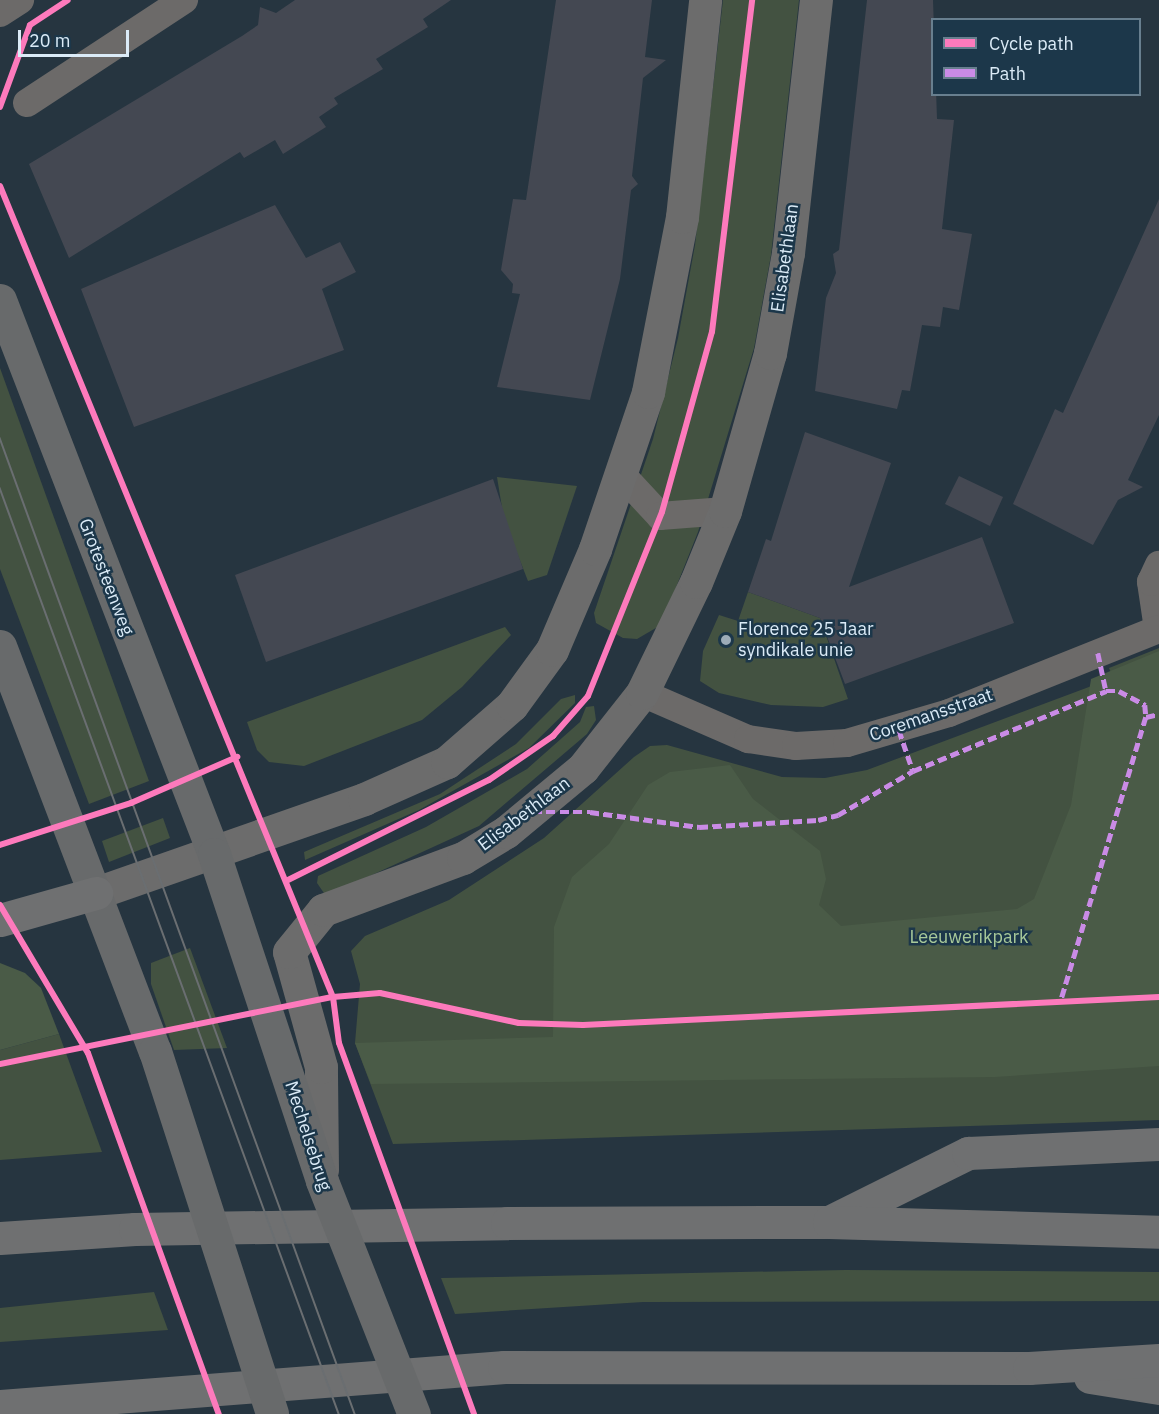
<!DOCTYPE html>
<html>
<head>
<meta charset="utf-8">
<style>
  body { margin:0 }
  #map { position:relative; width:1159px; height:1414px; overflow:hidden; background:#263540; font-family:"IBM Plex Sans",sans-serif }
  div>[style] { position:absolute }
  .green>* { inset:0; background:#435241 }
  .forest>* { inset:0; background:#4a5b47 }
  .building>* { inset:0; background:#444852 }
  .minor>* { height:28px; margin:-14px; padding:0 14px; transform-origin:14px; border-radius:14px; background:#6c6a69 }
  .secondary>* { height:33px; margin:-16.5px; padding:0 16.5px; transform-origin:16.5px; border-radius:16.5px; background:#6c6c6c }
  .primary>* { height:33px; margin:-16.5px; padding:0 16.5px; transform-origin:16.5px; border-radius:16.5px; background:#686a6b }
  .motorway>* { height:33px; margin:-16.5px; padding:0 16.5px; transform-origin:16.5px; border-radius:16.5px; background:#6f7071 }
  .tram>* { height:1.5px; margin:-0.75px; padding:0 0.75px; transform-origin:0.75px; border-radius:0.75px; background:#6a6e71 }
  .primary-bridge>* { height:33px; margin:-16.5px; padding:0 16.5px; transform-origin:16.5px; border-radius:16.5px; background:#686a6b }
  .quiet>* { height:4.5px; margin-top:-2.25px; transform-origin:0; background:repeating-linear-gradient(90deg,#ca8be6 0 9px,transparent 0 13.5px) }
  .cycleway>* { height:6px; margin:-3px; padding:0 3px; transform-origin:3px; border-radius:3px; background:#fd7abc }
  .dots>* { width:16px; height:16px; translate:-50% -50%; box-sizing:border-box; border:3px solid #1c374a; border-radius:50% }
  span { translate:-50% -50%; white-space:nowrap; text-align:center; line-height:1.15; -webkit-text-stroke:5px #1c374a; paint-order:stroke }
  .street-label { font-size:18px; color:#dbebf7 }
  .poi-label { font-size:18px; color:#dbebf7 }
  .left { translate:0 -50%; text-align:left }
  .park-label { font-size:18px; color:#a9ca9a }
  .legend { position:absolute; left:931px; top:18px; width:210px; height:78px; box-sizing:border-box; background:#1c374a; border:2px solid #687f8f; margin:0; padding:8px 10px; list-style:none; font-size:18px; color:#dbebf7 }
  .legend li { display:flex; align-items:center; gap:12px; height:30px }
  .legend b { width:30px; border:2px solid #687f8f }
  .scale { position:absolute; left:18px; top:30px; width:111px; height:27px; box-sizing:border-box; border:3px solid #dbebf7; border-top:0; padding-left:8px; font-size:18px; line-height:21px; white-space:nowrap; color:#dbebf7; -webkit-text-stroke:4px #1c374a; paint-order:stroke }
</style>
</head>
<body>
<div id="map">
  <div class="green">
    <div style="clip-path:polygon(723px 0,799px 0,771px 255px,754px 348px,698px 532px,661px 625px,637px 639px,623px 638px,596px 623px,594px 613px,653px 439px,678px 338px,695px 245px)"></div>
    <div style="clip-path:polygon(0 368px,149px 781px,89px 804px,0 569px)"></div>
    <div style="clip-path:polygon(497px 477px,577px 486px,547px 575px,528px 581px,504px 520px)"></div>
    <div style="clip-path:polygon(748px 592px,820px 618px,848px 699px,823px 707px,771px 705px,719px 693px,700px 681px,703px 651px,719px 615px,738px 621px)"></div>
    <div style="clip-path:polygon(505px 627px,511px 635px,462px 687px,422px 720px,304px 766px,269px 762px,257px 750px,247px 722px)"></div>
    <div style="clip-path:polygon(1159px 648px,1159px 1120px,393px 1144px,355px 1043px,360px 984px,351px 951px,365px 936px,449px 900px,544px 838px,634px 757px,650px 746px,667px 745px,782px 777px,825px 778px,867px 770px,1113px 678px,1109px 668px)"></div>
    <div style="clip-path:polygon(575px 695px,575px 703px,529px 748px,419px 810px,305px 860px,304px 852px,440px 794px,516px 744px,561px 699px)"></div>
    <div style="clip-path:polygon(594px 706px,596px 720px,587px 734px,479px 826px,326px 896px,317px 883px,318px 876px,426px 827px,527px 769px,580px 722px,586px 707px)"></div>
    <div style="clip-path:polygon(163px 818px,170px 838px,109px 862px,102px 841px)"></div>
    <div style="clip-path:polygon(190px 948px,227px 1048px,174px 1050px,151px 984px,151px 963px)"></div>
    <div style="clip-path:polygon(59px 1034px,102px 1152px,0 1160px,0 1050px)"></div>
    <div style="clip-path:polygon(845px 1270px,1159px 1272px,1159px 1301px,643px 1302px,455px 1314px,441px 1278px)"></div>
    <div style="clip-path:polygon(154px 1292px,168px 1330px,0 1342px,0 1308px)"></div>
  </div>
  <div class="forest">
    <div style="clip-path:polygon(1159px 651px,1159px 1066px,995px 1077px,371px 1084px,355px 1043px,553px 1037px,554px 927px,572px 877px,609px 844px,648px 785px,670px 772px,730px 765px,753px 799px,820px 851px,826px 879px,819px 905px,841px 926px,1017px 909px,1034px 899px,1071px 805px,1091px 679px)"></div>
    <div style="clip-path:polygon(0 963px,25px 973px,41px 988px,59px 1034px,0 1050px)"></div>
  </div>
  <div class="building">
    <div style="clip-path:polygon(295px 0,451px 0,423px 19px,428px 27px,376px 59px,383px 69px,334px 98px,338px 104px,319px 117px,326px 127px,283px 154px,275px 140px,244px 158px,240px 152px,69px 258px,29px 164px,242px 36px,258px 25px,260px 7px,276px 13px)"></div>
    <div style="clip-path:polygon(556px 0,652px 0,645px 57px,666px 60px,643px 78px,632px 176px,638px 184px,631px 190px,620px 279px,590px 400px,497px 387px,520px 294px,512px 293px,513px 284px,501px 270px,513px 199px,526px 200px)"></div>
    <div style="clip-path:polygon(867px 0,933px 0,937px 119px,954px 120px,942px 229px,972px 234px,959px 310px,943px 307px,940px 327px,922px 325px,910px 391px,902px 390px,897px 409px,815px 391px,826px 298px,836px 273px,833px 254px,839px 250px)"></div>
    <div style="clip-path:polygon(1159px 199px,1159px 415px,1128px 480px,1143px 487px,1118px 500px,1093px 545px,1013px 504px,1055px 409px,1063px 413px)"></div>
    <div style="clip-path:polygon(275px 205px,306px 258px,340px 242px,356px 272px,322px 289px,344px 350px,134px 427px,81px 289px)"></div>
    <div style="clip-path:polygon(805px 432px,891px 463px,849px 587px,982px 537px,1014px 623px,845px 684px,820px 618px,748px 592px,766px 539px,771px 541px)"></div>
    <div style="clip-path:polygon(959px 476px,1003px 497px,990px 526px,945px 504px)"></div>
    <div style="clip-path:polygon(493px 479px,523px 569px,266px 662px,235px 575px)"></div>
  </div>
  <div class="minor">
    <div style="left:0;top:13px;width:24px;rotate:-33deg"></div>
    <div style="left:27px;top:103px;width:188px;rotate:-33.3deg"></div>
    <div style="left:622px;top:475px;width:56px;rotate:47.2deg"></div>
    <div style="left:660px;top:516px;width:65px;rotate:-4.4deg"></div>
    <div style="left:1158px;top:629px;width:48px;rotate:-98.5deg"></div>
    <div style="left:1151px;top:582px;width:19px;rotate:-65deg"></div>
    <div style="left:642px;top:693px;width:116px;rotate:23.5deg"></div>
    <div style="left:748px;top:739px;width:49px;rotate:8.3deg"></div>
    <div style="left:796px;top:746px;width:51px;rotate:-3.4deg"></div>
    <div style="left:847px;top:743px;width:106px;rotate:-16.4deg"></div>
    <div style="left:949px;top:713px;width:226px;rotate:-21.8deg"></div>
  </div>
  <div class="secondary">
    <div style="left:96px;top:893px;width:284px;rotate:-19.3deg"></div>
    <div style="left:364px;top:799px;width:91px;rotate:-24deg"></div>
    <div style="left:447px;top:762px;width:86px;rotate:-41.2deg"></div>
    <div style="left:512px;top:705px;width:68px;rotate:-54deg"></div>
    <div style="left:552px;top:650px;width:110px;rotate:-66.9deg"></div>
    <div style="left:595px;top:549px;width:166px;rotate:-71.3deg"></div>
    <div style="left:648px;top:392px;width:178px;rotate:-79deg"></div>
    <div style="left:682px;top:217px;width:218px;rotate:-83.9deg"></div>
    <div style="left:322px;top:1170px;width:103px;rotate:-90.6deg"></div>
    <div style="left:321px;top:1067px;width:119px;rotate:-105.5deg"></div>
    <div style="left:289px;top:952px;width:54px;rotate:-51deg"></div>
    <div style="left:323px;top:910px;width:149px;rotate:-20.4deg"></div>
    <div style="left:463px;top:858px;width:50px;rotate:-31.2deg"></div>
    <div style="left:506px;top:832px;width:100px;rotate:-39.7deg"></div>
    <div style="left:583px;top:768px;width:95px;rotate:-51.8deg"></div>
    <div style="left:642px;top:693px;width:123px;rotate:-64.1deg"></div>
    <div style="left:696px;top:582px;width:77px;rotate:-67.8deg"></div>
    <div style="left:725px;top:511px;width:164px;rotate:-74.1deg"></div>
    <div style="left:770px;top:353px;width:102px;rotate:-79.8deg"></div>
    <div style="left:788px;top:253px;width:255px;rotate:-83.7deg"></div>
  </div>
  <div class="primary">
    <div style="left:0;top:300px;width:594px;rotate:68.88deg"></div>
    <div style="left:214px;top:854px;width:344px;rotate:71.7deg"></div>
    <div style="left:0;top:646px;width:434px;rotate:69.1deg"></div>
  </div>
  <div class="motorway">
    <div style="left:0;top:920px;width:100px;rotate:-15.7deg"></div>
    <div style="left:833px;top:1220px;width:151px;rotate:-26.4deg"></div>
    <div style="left:968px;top:1153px;width:191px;rotate:-2.7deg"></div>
    <div style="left:0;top:1238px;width:135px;rotate:-3.8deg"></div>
    <div style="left:135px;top:1229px;width:372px;rotate:-0.9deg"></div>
    <div style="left:507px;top:1223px;width:322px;rotate:-0.2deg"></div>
    <div style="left:829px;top:1222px;width:330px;rotate:1.7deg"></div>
    <div style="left:1090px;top:1377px;width:70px;rotate:9.1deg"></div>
    <div style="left:0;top:1406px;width:506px;rotate:-4.42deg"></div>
    <div style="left:504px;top:1367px;width:525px;rotate:0.11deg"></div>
    <div style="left:1029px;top:1368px;width:130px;rotate:-3.5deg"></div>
  </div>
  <div class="tram">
    <div style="left:0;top:438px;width:1039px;rotate:70.01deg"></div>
    <div style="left:0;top:488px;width:986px;rotate:69.89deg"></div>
  </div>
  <div class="primary-bridge">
    <div style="left:155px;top:1051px;width:381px;rotate:72.1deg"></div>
    <div style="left:322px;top:1181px;width:251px;rotate:68.5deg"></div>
  </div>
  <div class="quiet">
    <div style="left:1098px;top:653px;width:39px;rotate:78deg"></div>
    <div style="left:1146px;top:717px;width:13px;rotate:-13deg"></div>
    <div style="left:899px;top:730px;width:43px;rotate:71.1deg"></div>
    <div style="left:533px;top:812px;width:57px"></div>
    <div style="left:590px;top:812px;width:110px;rotate:7.8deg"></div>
    <div style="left:699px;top:827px;width:119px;rotate:-3.4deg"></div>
    <div style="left:818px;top:820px;width:21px;rotate:-14deg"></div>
    <div style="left:838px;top:815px;width:87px;rotate:-30.4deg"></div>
    <div style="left:913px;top:771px;width:209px;rotate:-22.5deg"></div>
    <div style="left:1106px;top:691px;width:13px"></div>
    <div style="left:1119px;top:691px;width:30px;rotate:28deg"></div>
    <div style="left:1145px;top:705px;width:12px;rotate:85deg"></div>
    <div style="left:1146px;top:717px;width:296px;rotate:106.7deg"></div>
  </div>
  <div class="cycleway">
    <div style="left:0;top:107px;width:87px;rotate:-69.9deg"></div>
    <div style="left:30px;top:25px;width:45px;rotate:-33.3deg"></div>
    <div style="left:0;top:186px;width:877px;rotate:67.68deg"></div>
    <div style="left:333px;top:997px;width:46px;rotate:82.6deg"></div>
    <div style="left:339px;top:1043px;width:395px;rotate:70deg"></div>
    <div style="left:0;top:845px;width:138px;rotate:-17.8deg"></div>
    <div style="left:131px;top:803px;width:116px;rotate:-23.5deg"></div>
    <div style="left:286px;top:881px;width:227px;rotate:-26.5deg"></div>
    <div style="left:489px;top:780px;width:78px;rotate:-34.5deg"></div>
    <div style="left:553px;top:736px;width:53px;rotate:-48.8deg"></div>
    <div style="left:588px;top:696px;width:198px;rotate:-68.1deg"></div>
    <div style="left:662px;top:512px;width:187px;rotate:-74.5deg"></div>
    <div style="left:712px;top:332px;width:334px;rotate:-83.1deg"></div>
    <div style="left:0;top:905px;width:172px;rotate:59.3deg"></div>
    <div style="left:88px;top:1053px;width:384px;rotate:70.1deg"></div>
    <div style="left:0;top:1064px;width:340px;rotate:-11.4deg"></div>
    <div style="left:333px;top:997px;width:47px;rotate:-4.9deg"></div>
    <div style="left:380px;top:993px;width:142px;rotate:12.2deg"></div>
    <div style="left:519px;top:1023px;width:64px;rotate:1.8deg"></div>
    <div style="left:583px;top:1025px;width:577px;rotate:-2.78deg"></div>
  </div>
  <div class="dots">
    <div style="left:726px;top:640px;background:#9cabb7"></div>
  </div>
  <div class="street-label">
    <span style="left:785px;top:258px;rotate:-82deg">Elisabethlaan</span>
    <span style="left:106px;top:577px;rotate:69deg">Grotesteenweg</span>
    <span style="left:931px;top:715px;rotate:-19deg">Coremansstraat</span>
    <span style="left:524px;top:814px;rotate:-37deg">Elisabethlaan</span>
    <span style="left:308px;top:1136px;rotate:72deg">Mechelsebrug</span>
  </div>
  <div class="poi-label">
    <span class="left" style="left:738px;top:640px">Florence 25 Jaar<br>syndikale unie</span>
  </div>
  <div class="park-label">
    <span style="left:969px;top:937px">Leeuwerikpark</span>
  </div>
  <ul class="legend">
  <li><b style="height:8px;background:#fd7abc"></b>Cycle path</li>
  <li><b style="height:8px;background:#ca8be6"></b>Path</li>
  </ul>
  <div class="scale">20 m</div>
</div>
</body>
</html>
